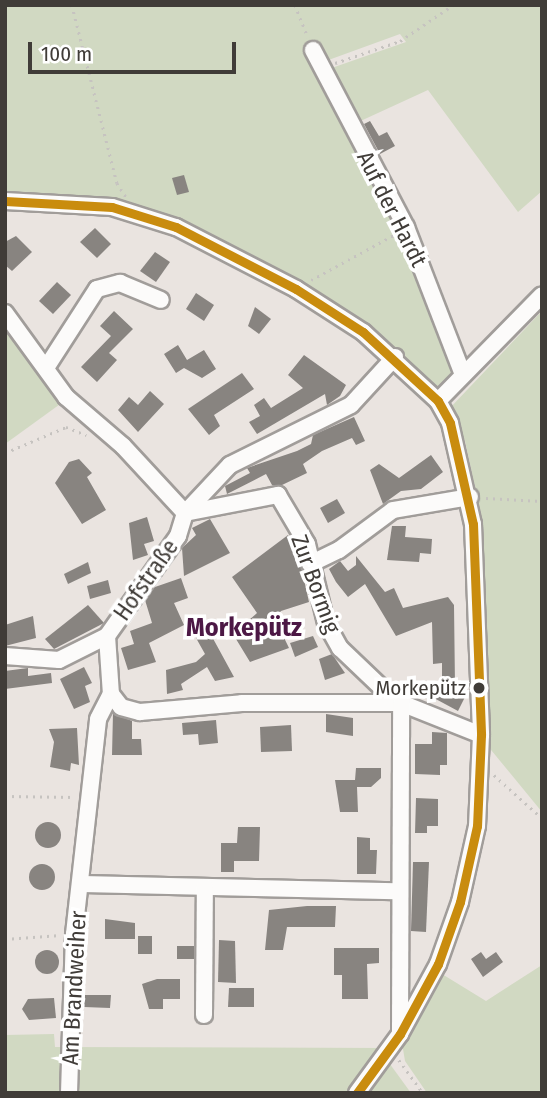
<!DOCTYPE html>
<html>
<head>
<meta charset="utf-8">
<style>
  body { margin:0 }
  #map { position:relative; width:547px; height:1098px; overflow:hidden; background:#eae4e0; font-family:"Fira Sans Condensed",sans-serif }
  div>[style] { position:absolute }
  .green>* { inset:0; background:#d1d9c2 }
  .building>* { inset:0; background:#888480 }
  .round { border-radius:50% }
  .path>* { height:2.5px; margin-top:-1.25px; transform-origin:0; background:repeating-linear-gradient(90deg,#c6c3c0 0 2px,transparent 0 7px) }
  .roads { filter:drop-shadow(2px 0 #a19d9a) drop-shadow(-2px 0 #a19d9a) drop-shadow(0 2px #a19d9a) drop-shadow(0 -2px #a19d9a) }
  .minor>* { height:16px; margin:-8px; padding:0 8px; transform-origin:8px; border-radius:8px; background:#fcfbfa }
  .bus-1>* { height:9px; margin:-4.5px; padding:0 4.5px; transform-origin:4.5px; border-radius:4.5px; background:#c98c0e }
  .dots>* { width:19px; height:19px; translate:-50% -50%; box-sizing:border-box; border:4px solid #fff; border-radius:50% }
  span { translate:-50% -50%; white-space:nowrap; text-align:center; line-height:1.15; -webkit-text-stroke:7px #fff; paint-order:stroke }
  .bus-label { font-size:21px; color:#403c38 }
  .right { translate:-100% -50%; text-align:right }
  .street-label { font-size:23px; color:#403c38 }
  .quarter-label { font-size:26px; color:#4c1845; font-weight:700 }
  .frame { position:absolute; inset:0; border:7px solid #403c38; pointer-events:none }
  .scale { position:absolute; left:28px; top:42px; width:208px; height:32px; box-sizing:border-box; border:4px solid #403c38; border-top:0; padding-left:9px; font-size:21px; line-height:24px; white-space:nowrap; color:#403c38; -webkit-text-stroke:5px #fff; paint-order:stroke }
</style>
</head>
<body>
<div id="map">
  <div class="green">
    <div style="clip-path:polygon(5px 5px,542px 5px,542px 191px,518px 212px,428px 90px,354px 124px,326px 70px,406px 42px,400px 34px,312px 66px,396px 223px,457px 363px,440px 390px,368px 324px,290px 277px,169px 216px,110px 199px,5px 194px)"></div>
    <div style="clip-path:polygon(542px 311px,542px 812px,487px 745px,481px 515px,465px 441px,449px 409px)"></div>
    <div style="clip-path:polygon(5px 323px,63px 402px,5px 444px)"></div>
    <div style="clip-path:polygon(542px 965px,542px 1093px,427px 1093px,405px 1061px,401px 1037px,442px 974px,486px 1001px)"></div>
    <div style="clip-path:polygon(54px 1034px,55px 1047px,385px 1048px,351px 1093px,5px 1093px,5px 1035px)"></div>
    <div style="clip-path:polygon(387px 1060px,411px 1093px,363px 1093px)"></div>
  </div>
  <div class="building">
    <div style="clip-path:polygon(370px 121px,379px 136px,387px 132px,395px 146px,380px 154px,364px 124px)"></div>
    <div style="clip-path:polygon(184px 175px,189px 192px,177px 195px,172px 178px)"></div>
    <div style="clip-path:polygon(95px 228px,111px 244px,97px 258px,80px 242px)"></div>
    <div style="clip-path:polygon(16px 236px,32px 252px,12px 271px,5px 265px,5px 242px)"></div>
    <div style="clip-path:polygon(155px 252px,170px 262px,156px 282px,140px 271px)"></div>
    <div style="clip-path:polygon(57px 282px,71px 295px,53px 314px,39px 301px)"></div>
    <div style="clip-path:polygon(196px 293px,214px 305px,204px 321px,186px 309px)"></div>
    <div style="clip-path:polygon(255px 307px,271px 319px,259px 334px,248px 326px)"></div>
    <div style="clip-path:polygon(114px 311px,133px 329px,109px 353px,117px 360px,97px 382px,81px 367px,111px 336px,100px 326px)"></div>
    <div style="clip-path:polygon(178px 345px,187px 360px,204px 350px,216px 369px,202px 378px,184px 368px,176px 373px,164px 354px)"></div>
    <div style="clip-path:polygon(304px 355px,346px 385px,340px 396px,327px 405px,325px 394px,257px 434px,249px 422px,260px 416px,254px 405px,264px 398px,271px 408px,303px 388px,288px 375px)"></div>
    <div style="clip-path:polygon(242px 373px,254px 389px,214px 415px,220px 426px,209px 435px,188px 409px)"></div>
    <div style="clip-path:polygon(150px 391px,164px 404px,138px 432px,118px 410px,129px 397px,138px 405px)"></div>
    <div style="clip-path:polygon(354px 417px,365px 441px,356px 445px,352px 438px,322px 451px,303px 464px,307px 473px,282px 485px,272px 485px,266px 474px,227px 494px,225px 486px,250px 473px,247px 468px,297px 451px,311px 444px,313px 435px)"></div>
    <div style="clip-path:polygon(431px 455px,443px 472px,421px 489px,401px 491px,383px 504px,370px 470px,379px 464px,399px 478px)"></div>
    <div style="clip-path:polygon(79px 459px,92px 473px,87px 477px,106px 510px,82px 524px,55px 483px,69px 462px)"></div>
    <div style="clip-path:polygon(337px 499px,345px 513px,328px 523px,320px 508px)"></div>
    <div style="clip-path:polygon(147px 517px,154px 541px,144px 544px,148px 555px,133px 560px,129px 523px)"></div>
    <div style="clip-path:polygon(210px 519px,230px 553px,184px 576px,182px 548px,196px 535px,192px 528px)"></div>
    <div style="clip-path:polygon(392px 526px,406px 526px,405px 537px,432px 539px,431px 554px,420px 553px,419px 562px,387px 560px)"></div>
    <div style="clip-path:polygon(288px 535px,298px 553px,309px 602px,281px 611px,275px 619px,289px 648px,250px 662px,236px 639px,255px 629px,249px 620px,257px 613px,232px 577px)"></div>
    <div style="clip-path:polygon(356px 556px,385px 592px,394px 588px,403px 608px,448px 597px,454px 605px,455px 686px,467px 693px,458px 711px,432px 697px,442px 679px,442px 663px,433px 664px,432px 622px,396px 636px,365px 584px,348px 597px,336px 582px,329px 569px,340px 561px,348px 571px,356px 565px)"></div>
    <div style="clip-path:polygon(88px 562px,91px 573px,68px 584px,64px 574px)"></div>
    <div style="clip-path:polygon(181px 578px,188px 598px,174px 603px,184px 625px,149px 643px,156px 662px,128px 670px,121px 648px,134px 644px,130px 631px,152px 623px,145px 600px,155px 587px)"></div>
    <div style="clip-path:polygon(108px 580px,111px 593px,90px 599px,87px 586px)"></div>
    <div style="clip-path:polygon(88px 605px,104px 623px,54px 649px,45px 639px)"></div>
    <div style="clip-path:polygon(33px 616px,36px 638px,5px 646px,5px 625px)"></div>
    <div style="clip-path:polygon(204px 622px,234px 677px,215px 681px,207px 667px,181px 684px,183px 690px,167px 694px,166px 670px,196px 662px,205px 654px,191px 629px)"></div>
    <div style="clip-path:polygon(313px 636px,318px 647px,295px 657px,290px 643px)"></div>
    <div style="clip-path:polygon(332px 654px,345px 673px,325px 680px,319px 659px)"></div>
    <div style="clip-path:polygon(84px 667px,92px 683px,85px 686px,90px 702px,74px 709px,60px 679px)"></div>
    <div style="clip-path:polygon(28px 668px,28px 676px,51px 673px,52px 683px,5px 689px,5px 671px)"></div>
    <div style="clip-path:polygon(113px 713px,132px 721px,132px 739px,141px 739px,142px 755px,112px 755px)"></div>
    <div style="clip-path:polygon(326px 714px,353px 718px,353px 736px,326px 732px)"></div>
    <div style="clip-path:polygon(216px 720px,218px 743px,199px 745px,198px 734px,183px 735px,182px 723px)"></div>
    <div style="clip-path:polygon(291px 725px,292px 751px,261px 752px,260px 727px)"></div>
    <div style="clip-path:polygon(77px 728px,79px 765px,71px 763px,70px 771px,50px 767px,54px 742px,49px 729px)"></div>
    <div style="clip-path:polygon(432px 732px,447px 733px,447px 765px,440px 765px,440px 775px,415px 774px,415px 744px,432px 744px)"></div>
    <div style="clip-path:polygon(356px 768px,381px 768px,381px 778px,371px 787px,357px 787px,358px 812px,340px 812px,335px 780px,355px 780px)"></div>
    <div style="clip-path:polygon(416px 798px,438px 799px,438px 826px,427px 826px,427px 833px,415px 833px)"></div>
    <div class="round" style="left:35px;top:822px;width:26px;height:26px"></div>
    <div style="clip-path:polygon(238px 827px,260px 827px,259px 861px,234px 861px,234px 872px,221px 872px,221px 843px,237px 843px)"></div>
    <div style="clip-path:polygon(357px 837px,370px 838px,370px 850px,377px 850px,376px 874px,357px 874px)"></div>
    <div style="clip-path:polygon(413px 862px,429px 862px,426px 932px,411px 931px)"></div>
    <div class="round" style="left:29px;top:864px;width:26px;height:26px"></div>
    <div style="clip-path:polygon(307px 906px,336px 906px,335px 927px,287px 927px,283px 950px,265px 950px,269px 910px)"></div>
    <div style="clip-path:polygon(105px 919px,135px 923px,135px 939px,105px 939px)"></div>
    <div style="clip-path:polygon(138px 936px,152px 936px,152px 954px,138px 954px)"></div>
    <div style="clip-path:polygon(219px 940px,235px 941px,236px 983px,218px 982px)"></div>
    <div style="clip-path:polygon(177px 946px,194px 946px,194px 959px,177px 959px)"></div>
    <div style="clip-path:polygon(334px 948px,379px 948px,379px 963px,367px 964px,368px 999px,342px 999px,342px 975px,334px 975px)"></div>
    <div class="round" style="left:35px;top:950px;width:24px;height:24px"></div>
    <div style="clip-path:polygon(481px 952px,486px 959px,496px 952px,503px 962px,483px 977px,471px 959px)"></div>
    <div style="clip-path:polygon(157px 979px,180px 979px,180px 999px,163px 999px,163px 1009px,149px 1009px,142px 984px)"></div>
    <div style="clip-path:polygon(229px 988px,254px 988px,254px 1007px,228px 1007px)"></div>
    <div style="clip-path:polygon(85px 995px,111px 995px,110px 1008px,84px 1007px)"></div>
    <div style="clip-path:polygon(54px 998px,56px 1018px,29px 1020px,22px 1009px,28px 999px)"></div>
  </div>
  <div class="path">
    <div style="left:72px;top:5px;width:184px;rotate:75.8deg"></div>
    <div style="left:117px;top:183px;width:17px;rotate:57deg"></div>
    <div style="left:295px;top:5px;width:35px;rotate:68deg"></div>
    <div style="left:335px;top:63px;width:69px;rotate:-18.7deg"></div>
    <div style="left:400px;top:41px;width:64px;rotate:-34.2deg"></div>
    <div style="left:311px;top:280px;width:94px;rotate:-28.5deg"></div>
    <div style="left:5px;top:453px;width:66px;rotate:-23.1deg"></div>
    <div style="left:66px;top:427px;width:22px;rotate:22deg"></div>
    <div style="left:486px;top:498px;width:56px;rotate:3.1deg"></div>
    <div style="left:494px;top:775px;width:64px;rotate:41.9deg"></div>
    <div style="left:5px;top:796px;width:70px;rotate:0.8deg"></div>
    <div style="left:5px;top:939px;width:56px;rotate:-4.1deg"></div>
    <div style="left:399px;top:1060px;width:41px;rotate:54deg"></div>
  </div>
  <div class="roads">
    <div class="minor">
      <div style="left:313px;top:50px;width:200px;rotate:62.3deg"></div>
      <div style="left:406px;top:227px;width:155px;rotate:68.9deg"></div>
      <div style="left:5px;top:201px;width:107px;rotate:3.2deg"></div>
      <div style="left:112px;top:207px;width:67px;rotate:17.4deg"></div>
      <div style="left:176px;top:227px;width:135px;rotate:27.3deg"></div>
      <div style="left:296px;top:289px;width:80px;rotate:32.7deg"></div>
      <div style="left:363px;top:332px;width:102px;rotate:42.6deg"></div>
      <div style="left:438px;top:401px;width:25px;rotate:61deg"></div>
      <div style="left:450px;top:423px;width:104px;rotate:77.2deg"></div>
      <div style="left:473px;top:524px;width:211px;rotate:87.8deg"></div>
      <div style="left:481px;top:735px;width:91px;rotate:92.5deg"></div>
      <div style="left:477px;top:826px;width:78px;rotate:102.6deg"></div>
      <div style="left:460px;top:902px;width:66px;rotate:109.5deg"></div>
      <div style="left:438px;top:964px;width:80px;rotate:118.5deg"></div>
      <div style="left:400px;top:1034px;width:73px;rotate:126.1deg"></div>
      <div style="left:5px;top:313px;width:104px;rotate:54deg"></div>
      <div style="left:66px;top:397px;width:75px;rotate:40.7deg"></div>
      <div style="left:123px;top:446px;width:91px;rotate:47.2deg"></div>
      <div style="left:185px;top:513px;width:95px;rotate:-11deg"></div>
      <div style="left:278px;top:495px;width:57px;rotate:59.4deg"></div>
      <div style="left:307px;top:544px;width:81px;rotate:76.5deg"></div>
      <div style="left:326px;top:623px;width:29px;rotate:61deg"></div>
      <div style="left:340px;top:648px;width:59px;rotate:43.6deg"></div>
      <div style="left:383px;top:689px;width:13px;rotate:86deg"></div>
      <div style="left:395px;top:357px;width:65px;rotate:132.5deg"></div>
      <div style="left:351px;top:405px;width:135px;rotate:153.6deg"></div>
      <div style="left:230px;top:465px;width:66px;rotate:133.2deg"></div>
      <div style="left:185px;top:513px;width:24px;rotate:107deg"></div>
      <div style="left:178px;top:536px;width:123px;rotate:125.4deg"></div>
      <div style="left:107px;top:636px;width:58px;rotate:86.1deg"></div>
      <div style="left:111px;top:694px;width:16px;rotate:52deg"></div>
      <div style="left:121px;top:707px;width:20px;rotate:15deg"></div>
      <div style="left:140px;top:712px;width:102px;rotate:-5deg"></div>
      <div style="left:242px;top:703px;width:159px"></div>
      <div style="left:401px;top:703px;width:86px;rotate:21.8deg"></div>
      <div style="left:46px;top:368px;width:94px;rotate:-57.2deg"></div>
      <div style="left:97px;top:289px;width:24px;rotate:-15deg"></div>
      <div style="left:120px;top:283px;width:44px;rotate:22.5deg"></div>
      <div style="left:438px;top:401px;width:148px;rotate:-45.5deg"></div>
      <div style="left:310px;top:564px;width:32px;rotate:-26deg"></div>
      <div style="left:339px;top:550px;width:67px;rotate:-36.5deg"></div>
      <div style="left:393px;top:510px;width:78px;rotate:-9.6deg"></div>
      <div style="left:5px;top:656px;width:54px;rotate:4.2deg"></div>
      <div style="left:59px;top:660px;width:54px;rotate:-26.6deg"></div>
      <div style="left:80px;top:884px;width:318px;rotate:1.3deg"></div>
      <div style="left:204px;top:1015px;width:128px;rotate:-89.6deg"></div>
      <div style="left:400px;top:1034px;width:331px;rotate:-89.8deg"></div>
      <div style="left:69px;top:1093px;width:159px;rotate:-88.2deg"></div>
      <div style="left:74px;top:934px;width:216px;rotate:-83.6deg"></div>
      <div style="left:98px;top:719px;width:28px;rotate:-63deg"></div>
    </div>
  </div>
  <div class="bus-1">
    <div style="left:5px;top:201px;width:107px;rotate:3.2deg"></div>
    <div style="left:112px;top:207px;width:67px;rotate:17.4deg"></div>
    <div style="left:176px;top:227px;width:135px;rotate:27.3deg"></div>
    <div style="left:296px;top:289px;width:80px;rotate:32.7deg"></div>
    <div style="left:363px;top:332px;width:102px;rotate:42.6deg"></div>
    <div style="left:438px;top:401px;width:25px;rotate:61deg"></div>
    <div style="left:450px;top:423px;width:104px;rotate:77.2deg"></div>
    <div style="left:473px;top:524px;width:211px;rotate:87.8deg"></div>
    <div style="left:481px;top:735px;width:91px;rotate:92.5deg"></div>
    <div style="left:477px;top:826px;width:78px;rotate:102.6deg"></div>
    <div style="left:460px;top:902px;width:66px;rotate:109.5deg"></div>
    <div style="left:438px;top:964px;width:80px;rotate:118.5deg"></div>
    <div style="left:400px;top:1034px;width:73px;rotate:126.1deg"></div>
  </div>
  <div class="dots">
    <div style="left:479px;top:688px;background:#403c38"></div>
  </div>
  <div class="bus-label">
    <span class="right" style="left:466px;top:688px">Morkepütz</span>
  </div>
  <div class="street-label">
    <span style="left:392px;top:209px;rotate:63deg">Auf der Hardt</span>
    <span style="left:146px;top:580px;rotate:-55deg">Hofstraße</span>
    <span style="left:316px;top:584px;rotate:70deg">Zur Bormig</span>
    <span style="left:74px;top:988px;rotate:-87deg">Am Brandweiher</span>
  </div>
  <div class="quarter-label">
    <span style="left:244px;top:628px">Morkepütz</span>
  </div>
  <div class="frame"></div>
  <div class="scale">100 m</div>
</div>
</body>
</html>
